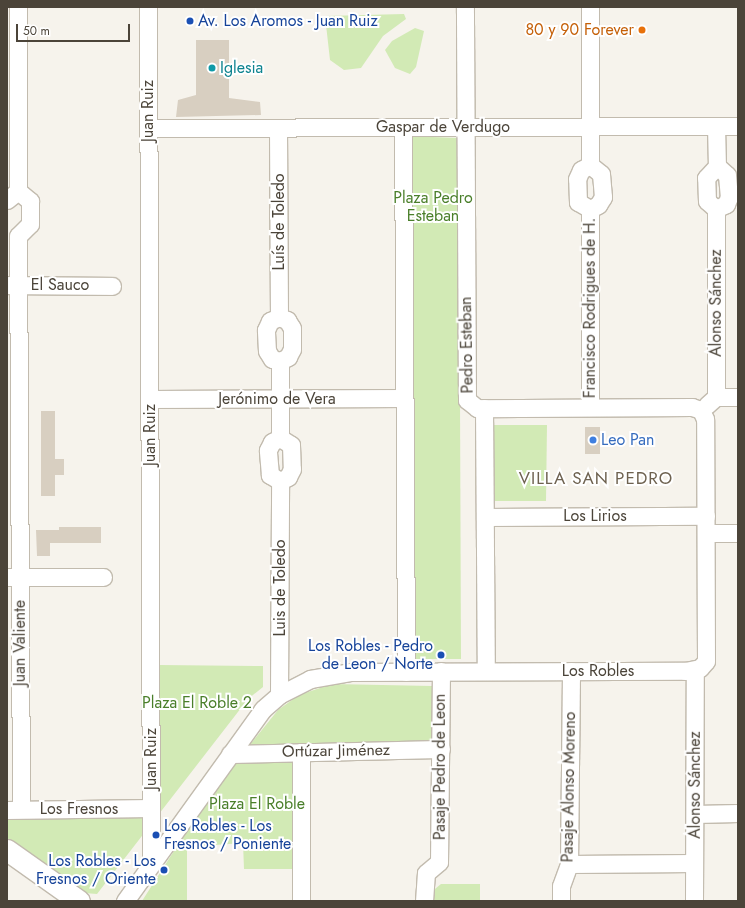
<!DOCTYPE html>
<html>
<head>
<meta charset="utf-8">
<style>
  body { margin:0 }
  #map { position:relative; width:745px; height:908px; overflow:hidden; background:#f6f3ec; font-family:Jost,sans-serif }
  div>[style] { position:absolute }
  .green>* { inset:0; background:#d2eab5 }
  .building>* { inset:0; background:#d8cfc1 }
  .roads { filter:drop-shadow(1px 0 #c2bbae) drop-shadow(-1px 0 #c2bbae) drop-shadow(0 1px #c2bbae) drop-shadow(0 -1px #c2bbae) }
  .minor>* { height:17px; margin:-8.5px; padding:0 8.5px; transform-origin:8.5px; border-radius:8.5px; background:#fff }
  .tertiary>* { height:21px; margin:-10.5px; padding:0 10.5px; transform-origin:10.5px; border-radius:10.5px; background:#fff }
  .dots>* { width:11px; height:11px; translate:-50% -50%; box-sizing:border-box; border:2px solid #fff; border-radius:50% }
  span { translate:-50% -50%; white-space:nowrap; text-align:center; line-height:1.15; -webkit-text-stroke:4px #fff; paint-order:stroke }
  .transit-label { font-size:16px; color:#164399 }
  .left { translate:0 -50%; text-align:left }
  .right { translate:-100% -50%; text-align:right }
  .food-label { font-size:16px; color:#c56008 }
  .culture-label { font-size:16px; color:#0d838f }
  .street-label { font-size:16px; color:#4b4439 }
  .park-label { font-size:16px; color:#4a7f2a }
  .shop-label { font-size:16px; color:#366cbe }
  .neighbourhood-label { font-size:17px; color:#6e6250; letter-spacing:1px }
  .frame { position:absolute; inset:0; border:8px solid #4b4439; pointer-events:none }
  .scale { position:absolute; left:16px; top:24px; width:114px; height:18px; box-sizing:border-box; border:2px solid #4b4439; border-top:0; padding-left:5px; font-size:12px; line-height:14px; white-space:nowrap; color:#4b4439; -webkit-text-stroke:3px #fff; paint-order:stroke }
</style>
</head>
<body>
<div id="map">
  <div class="green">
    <div style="clip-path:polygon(404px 14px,406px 19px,383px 36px,361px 68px,344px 70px,330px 60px,325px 16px)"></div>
    <div style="clip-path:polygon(415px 28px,424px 31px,416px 67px,410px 74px,395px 68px,385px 50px,392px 41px)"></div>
    <div style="clip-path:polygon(406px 136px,459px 138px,461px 659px,412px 659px)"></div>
    <div style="clip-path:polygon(494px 425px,547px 425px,546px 501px,494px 501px)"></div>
    <div style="clip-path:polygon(160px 665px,263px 666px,263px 687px,248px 699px,97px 894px,84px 893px,7px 838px,7px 812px,155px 812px)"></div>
    <div style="clip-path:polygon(332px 684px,432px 686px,435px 748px,301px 747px,297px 869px,244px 869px,243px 843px,187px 847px,187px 901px,142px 901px,211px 793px,278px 710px,299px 695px)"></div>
    <div style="clip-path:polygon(441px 884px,480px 884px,480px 901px,431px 901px,430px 893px)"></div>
  </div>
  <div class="building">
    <div style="clip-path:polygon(196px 40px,229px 40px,229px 98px,260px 102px,261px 115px,176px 117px,178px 100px,196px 95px)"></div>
    <div style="clip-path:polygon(41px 411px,55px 411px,55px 459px,64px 459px,64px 475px,55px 475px,55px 496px,41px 496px)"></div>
    <div style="clip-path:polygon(585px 427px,600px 427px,600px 454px,585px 454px)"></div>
    <div style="clip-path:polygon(59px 527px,101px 527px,101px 543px,50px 543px,50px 556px,37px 556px,36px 530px,59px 530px)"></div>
  </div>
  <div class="roads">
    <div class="minor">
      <div style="left:18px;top:7px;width:184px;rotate:90deg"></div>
      <div style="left:148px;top:7px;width:857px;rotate:89.8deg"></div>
      <div style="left:716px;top:126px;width:40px;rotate:88.6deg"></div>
      <div style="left:403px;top:127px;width:545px;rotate:89.68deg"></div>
      <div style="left:148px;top:128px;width:590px;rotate:-0.19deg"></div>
      <div style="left:278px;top:128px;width:189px;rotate:89.7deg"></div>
      <div style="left:590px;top:165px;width:158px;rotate:-90deg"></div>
      <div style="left:590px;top:165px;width:14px;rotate:39deg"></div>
      <div style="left:601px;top:174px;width:23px;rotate:85deg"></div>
      <div style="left:603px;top:197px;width:9px;rotate:122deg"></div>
      <div style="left:598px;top:205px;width:9px;rotate:153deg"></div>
      <div style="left:590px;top:209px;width:14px;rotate:-150deg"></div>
      <div style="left:578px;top:202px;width:23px;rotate:-92deg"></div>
      <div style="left:577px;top:179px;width:10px;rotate:-66deg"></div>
      <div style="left:581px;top:170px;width:10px;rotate:-29deg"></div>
      <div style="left:717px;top:166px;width:13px;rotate:42deg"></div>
      <div style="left:727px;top:175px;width:22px;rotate:85deg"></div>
      <div style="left:729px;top:197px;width:8px;rotate:113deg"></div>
      <div style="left:726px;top:204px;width:11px;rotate:153deg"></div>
      <div style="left:716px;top:209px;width:12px;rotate:-138deg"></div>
      <div style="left:707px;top:201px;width:23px;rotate:-92deg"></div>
      <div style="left:706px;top:178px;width:16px;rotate:-47deg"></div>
      <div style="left:7px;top:200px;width:14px;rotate:-39deg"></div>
      <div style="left:18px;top:191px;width:16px;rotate:40deg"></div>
      <div style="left:30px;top:201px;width:23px;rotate:90deg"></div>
      <div style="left:30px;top:224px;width:17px;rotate:135deg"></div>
      <div style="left:590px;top:209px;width:198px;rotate:90deg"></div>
      <div style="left:18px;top:236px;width:573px;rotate:89.7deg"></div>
      <div style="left:7px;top:285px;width:105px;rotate:0.5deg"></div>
      <div style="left:279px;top:317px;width:9px;rotate:21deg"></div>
      <div style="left:287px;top:320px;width:9px;rotate:58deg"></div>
      <div style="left:292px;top:328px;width:21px;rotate:90deg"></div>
      <div style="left:292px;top:349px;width:9px;rotate:117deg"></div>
      <div style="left:288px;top:357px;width:9px;rotate:153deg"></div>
      <div style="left:280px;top:361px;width:8px;rotate:-166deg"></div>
      <div style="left:272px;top:359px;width:9px;rotate:-122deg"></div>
      <div style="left:267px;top:351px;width:21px;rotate:-93deg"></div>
      <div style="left:266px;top:330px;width:10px;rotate:-66deg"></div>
      <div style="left:270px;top:321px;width:10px;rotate:-24deg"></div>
      <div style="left:280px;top:361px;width:77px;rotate:90deg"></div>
      <div style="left:716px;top:397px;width:188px;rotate:-90deg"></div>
      <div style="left:150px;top:399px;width:254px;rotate:-0.2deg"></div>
      <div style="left:707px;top:405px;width:12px;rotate:-42deg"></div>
      <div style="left:716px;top:397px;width:22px"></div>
      <div style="left:484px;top:408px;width:263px;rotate:89.6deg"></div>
      <div style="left:280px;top:438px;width:13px;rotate:32deg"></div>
      <div style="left:291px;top:445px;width:24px;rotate:88deg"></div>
      <div style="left:292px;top:469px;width:9px;rotate:117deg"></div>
      <div style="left:288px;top:477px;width:9px;rotate:153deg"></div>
      <div style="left:280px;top:481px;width:12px;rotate:-149deg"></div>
      <div style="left:270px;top:475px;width:25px;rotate:-95deg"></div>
      <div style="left:268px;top:450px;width:9px;rotate:-63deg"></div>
      <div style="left:272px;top:442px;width:9px;rotate:-27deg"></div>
      <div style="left:485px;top:517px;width:221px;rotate:-0.3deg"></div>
      <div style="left:706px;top:533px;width:32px"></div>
      <div style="left:7px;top:577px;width:96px"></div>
      <div style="left:279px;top:695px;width:214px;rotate:-89.7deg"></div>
      <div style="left:230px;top:754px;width:211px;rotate:-1.4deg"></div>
      <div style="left:7px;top:810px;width:144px;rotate:-0.8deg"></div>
      <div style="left:695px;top:814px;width:43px;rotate:-1.3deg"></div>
      <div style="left:569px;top:864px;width:125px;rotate:-0.5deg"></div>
      <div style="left:125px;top:901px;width:236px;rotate:-54.3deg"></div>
      <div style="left:263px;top:709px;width:21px;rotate:-41deg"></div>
      <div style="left:279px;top:695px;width:35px;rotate:-27deg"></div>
      <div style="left:310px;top:679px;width:42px;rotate:-9.7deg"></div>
      <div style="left:351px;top:672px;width:334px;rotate:-0.2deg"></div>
      <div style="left:685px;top:671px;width:15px;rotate:-11deg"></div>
      <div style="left:700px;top:668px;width:9px;rotate:-49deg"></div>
      <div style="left:706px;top:661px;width:242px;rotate:-90.2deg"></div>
      <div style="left:705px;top:419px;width:10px;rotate:-114deg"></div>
      <div style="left:701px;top:410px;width:9px;rotate:-162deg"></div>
      <div style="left:692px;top:407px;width:215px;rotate:179.7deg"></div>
      <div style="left:477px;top:408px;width:13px;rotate:-141deg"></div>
      <div style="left:467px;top:400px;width:393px;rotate:-90.3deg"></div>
      <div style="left:301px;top:901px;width:149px;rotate:-90deg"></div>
      <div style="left:424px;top:901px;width:28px;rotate:-86deg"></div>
      <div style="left:426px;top:873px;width:17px;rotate:-40deg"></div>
      <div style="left:439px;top:862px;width:191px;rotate:-89.4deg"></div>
      <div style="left:561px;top:901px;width:15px;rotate:-90deg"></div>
      <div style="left:561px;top:886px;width:23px;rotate:-70deg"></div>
      <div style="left:569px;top:864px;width:193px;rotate:-89.4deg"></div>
      <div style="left:694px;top:901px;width:231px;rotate:-89.8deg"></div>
    </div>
    <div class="tertiary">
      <div style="left:7px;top:850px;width:88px;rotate:35.3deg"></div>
    </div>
  </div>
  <div class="dots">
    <div style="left:190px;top:21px;background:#1a4fb4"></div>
    <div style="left:642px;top:30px;background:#e8710a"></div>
    <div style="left:212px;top:68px;background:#0f9aa8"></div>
    <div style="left:593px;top:440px;background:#3f7fe0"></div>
    <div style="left:441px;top:655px;background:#1a4fb4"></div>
    <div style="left:156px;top:835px;background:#1a4fb4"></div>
    <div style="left:164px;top:870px;background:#1a4fb4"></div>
  </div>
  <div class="transit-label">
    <span class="left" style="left:198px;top:21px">Av. Los Aromos - Juan Ruiz</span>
    <span class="right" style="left:433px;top:655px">Los Robles - Pedro<br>de Leon / Norte</span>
    <span class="left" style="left:164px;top:835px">Los Robles - Los<br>Fresnos / Poniente</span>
    <span class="right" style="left:156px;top:870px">Los Robles - Los<br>Fresnos / Oriente</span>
  </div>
  <div class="food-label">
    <span class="right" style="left:634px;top:30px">80 y 90 Forever</span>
  </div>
  <div class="culture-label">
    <span class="left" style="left:220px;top:68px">Iglesia</span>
  </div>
  <div class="street-label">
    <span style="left:148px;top:111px;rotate:-90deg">Juan Ruiz</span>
    <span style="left:443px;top:127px">Gaspar de Verdugo</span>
    <span style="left:279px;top:222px;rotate:-90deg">Luís de Toledo</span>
    <span style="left:60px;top:285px">El Sauco</span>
    <span style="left:716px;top:303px;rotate:-90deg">Alonso Sánchez</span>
    <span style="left:590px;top:308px;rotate:-90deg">Francisco Rodrigues de H.</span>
    <span style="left:467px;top:345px;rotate:-91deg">Pedro Esteban</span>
    <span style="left:277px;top:399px">Jerónimo de Vera</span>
    <span style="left:150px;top:435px;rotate:-90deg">Juan Ruiz</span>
    <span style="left:595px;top:516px">Los Lirios</span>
    <span style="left:280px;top:588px;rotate:-90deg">Luis de Toledo</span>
    <span style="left:20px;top:643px;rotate:-90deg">Juan Valiente</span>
    <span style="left:598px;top:671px">Los Robles</span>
    <span style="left:336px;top:751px;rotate:-1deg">Ortúzar Jiménez</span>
    <span style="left:151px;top:759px;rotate:-90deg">Juan Ruiz</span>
    <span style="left:440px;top:767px;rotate:-90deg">Pasaje Pedro de Leon</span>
    <span style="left:695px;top:785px;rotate:-90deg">Alonso Sánchez</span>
    <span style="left:569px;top:787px;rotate:-89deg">Pasaje Alonso Moreno</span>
    <span style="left:79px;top:809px">Los Fresnos</span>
  </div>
  <div class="park-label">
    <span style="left:433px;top:207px">Plaza Pedro<br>Esteban</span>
    <span style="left:197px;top:703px">Plaza El Roble 2</span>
    <span style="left:257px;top:804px">Plaza El Roble</span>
  </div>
  <div class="shop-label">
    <span class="left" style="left:601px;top:440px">Leo Pan</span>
  </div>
  <div class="neighbourhood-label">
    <span style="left:596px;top:479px">VILLA SAN PEDRO</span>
  </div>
  <div class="frame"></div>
  <div class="scale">50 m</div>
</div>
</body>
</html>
